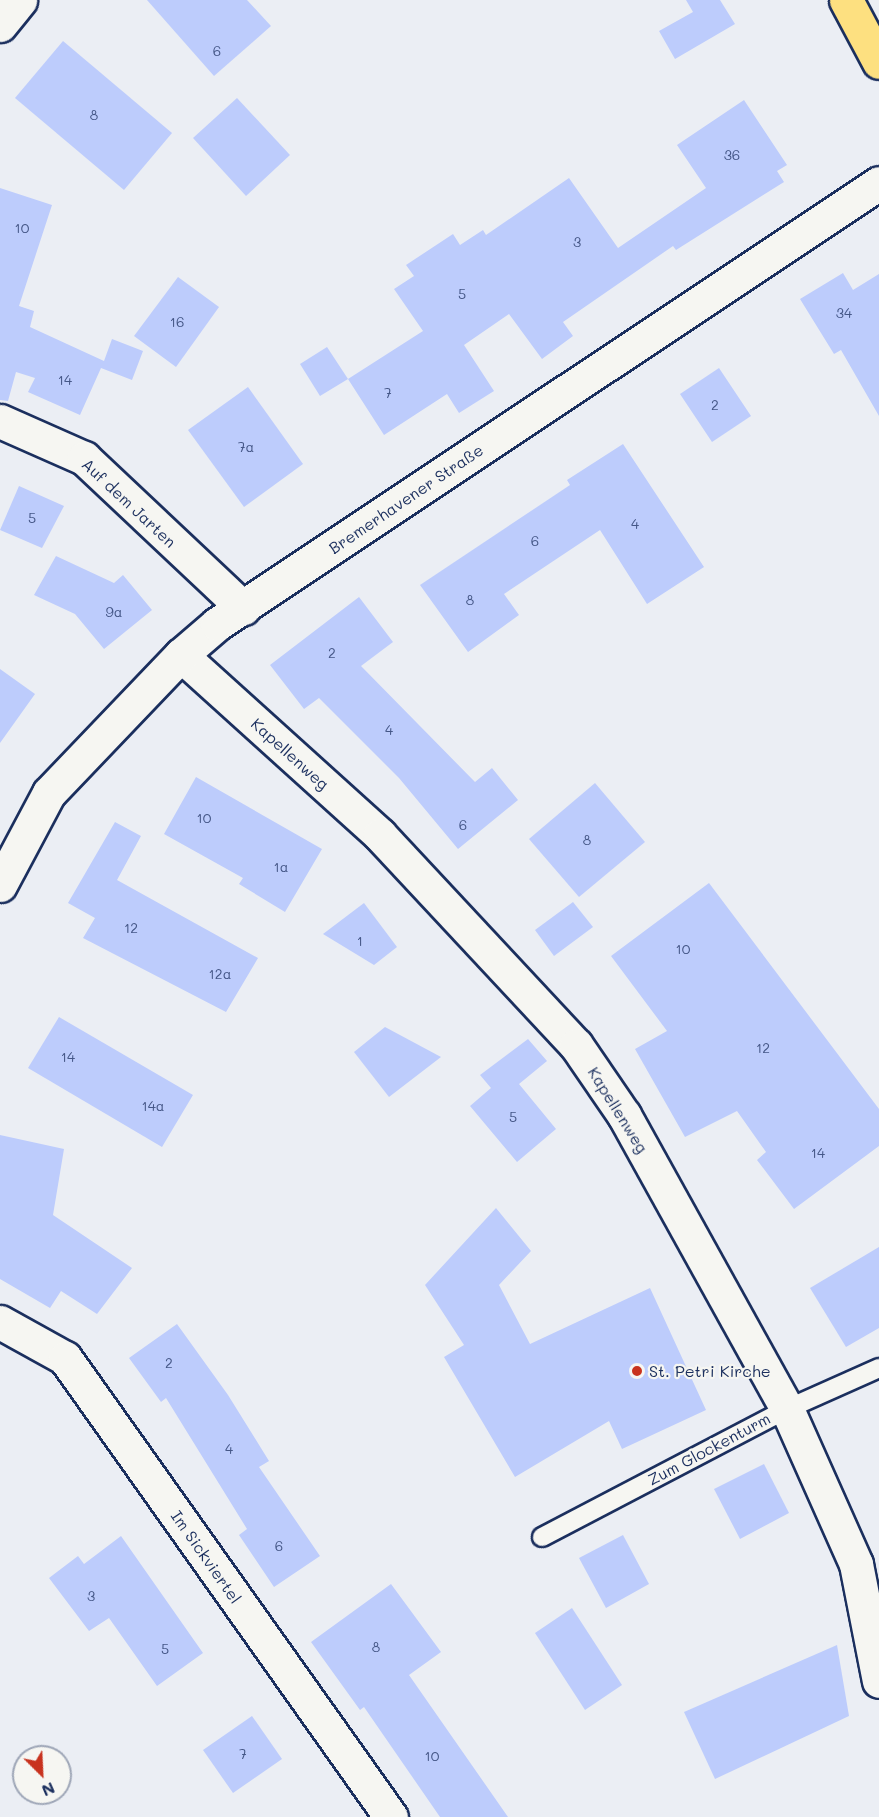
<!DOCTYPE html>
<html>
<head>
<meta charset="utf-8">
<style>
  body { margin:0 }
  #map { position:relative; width:879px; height:1817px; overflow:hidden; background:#ebeef4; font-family:Mali,sans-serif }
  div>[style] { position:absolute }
  .building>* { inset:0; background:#bdccfc }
  .roads { filter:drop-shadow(2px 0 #1b2f5e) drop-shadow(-2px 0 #1b2f5e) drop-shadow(0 2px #1b2f5e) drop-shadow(0 -2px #1b2f5e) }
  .service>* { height:18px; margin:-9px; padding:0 9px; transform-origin:9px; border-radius:9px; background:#f6f6f2 }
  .minor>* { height:33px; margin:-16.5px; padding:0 16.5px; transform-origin:16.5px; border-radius:16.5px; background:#f6f6f2 }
  .primary>* { height:33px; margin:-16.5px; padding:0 16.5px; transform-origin:16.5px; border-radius:16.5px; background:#fde080 }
  .dots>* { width:16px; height:16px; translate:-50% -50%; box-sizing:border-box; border:3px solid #f6f6f2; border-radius:50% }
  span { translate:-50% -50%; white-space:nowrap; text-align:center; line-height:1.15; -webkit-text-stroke:4.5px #f6f6f2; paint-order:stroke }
  .number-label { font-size:14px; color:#445686 }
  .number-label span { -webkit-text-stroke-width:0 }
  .street-label { font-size:16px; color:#1b2f5e }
  .poi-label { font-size:16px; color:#1b2f5e }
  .left { translate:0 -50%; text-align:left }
  .north { position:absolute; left:12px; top:1745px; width:60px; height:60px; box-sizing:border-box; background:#f6f6f2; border:2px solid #9ea6b7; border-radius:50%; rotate:156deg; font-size:16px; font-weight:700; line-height:24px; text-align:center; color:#1b2f5e }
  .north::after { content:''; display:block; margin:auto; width:21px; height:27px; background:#c8321e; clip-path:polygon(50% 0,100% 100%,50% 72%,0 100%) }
</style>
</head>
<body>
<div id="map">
  <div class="building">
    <div style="clip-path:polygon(147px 0,247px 0,271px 26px,214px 76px)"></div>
    <div style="clip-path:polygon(686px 0,720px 0,735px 24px,675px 59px,659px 31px,693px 12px)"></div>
    <div style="clip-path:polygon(63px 41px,172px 133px,124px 190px,15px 98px)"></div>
    <div style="clip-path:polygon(237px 98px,290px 155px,246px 196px,193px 138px)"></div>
    <div style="clip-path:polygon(744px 100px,787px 165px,777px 171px,784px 182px,676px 250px,673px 246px,563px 322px,573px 336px,542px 359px,509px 314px,464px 345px,494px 391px,459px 413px,447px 394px,384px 435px,348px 379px,423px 331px,394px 289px,414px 276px,406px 265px,453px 234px,460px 245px,483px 230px,486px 235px,569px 178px,618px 248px,706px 188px,677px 145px)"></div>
    <div style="clip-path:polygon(0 188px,52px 205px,19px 306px,34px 311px,30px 327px,104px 361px,112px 339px,143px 351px,132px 380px,101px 368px,80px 415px,28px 392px,35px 378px,16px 372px,8px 401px,0 400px)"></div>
    <div style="clip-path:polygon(843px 273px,853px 290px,879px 274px,879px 416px,841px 350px,834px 354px,800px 299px)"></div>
    <div style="clip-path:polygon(178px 277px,219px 307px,176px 367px,134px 336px)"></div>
    <div style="clip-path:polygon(327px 347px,348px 379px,320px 396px,300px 364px)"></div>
    <div style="clip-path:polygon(719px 368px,751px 416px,712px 442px,680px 394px)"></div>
    <div style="clip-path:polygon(248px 387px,303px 464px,244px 507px,188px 430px)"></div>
    <div style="clip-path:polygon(623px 444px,704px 567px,647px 604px,600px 530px,504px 594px,519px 615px,468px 652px,420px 585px,570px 485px,567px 480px)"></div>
    <div style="clip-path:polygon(19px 486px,64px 506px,42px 548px,0 530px)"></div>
    <div style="clip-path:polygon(56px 556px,114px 583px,123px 575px,152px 610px,104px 649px,75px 614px,34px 595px)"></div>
    <div style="clip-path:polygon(359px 597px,393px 642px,361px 666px,475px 782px,492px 768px,518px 800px,458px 849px,399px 778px,319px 698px,304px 709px,270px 665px)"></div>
    <div style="clip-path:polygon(0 669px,35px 694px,0 743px)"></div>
    <div style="clip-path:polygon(196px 777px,322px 849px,285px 912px,239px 884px,243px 878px,164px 834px)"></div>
    <div style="clip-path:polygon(595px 783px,645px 842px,579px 897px,529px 839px)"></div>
    <div style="clip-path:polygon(115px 822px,141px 836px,117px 880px,258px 958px,226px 1012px,83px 938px,95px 918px,68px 903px)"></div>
    <div style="clip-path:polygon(709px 883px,879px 1109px,879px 1146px,794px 1209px,757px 1160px,766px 1152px,737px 1111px,685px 1137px,635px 1049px,667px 1031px,611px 956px)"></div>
    <div style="clip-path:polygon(573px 902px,593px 927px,554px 956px,535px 930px)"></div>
    <div style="clip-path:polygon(364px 903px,397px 947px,374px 965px,323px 934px)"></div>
    <div style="clip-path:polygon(59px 1017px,193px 1095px,162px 1147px,28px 1068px)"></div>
    <div style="clip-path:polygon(385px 1027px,441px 1057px,389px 1097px,354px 1052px)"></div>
    <div style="clip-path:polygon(528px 1039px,547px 1061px,519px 1084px,556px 1129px,517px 1162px,470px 1106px,491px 1088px,480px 1075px)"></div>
    <div style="clip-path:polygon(0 1135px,64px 1149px,53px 1215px,132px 1268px,97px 1314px,61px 1291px,50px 1308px,0 1279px)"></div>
    <div style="clip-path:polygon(496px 1208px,531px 1251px,499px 1285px,530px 1344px,650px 1288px,706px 1410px,622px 1449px,609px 1421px,515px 1477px,444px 1357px,464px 1345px,425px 1285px)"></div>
    <div style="clip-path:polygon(879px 1247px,879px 1328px,846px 1347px,810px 1288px)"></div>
    <div style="clip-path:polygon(177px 1324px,228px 1395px,269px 1461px,259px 1467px,320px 1556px,274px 1587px,239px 1535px,247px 1529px,166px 1398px,161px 1402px,129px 1358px)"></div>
    <div style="clip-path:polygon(764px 1464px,789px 1513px,740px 1539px,714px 1489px)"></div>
    <div style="clip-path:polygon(623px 1535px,649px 1584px,606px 1608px,579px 1558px)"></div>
    <div style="clip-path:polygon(121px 1536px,203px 1653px,157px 1686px,109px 1618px,89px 1631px,49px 1578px,78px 1556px,84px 1564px)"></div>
    <div style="clip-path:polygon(391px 1584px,441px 1652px,409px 1675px,508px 1817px,440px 1817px,364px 1707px,360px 1710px,311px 1642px)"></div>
    <div style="clip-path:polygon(572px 1608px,622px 1685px,585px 1710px,535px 1633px)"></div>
    <div style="clip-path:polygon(837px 1645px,849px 1716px,715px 1779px,684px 1712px)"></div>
    <div style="clip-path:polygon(252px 1716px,282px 1759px,233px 1793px,203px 1750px)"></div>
  </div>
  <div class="roads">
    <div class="service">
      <div style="left:542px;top:1537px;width:276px;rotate:-27.6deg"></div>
      <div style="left:787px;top:1409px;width:101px;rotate:-24deg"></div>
    </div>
    <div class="minor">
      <div style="left:0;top:25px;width:32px;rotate:-51deg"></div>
      <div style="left:0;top:421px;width:92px;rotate:23.8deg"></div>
      <div style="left:84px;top:458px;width:219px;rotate:43.3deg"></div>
      <div style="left:181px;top:655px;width:268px;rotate:42.1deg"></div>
      <div style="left:380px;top:835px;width:287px;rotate:47deg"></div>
      <div style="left:576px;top:1045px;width:85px;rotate:55.6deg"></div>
      <div style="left:624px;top:1115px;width:336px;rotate:61deg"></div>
      <div style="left:787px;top:1409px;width:170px;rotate:66deg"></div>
      <div style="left:856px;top:1564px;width:119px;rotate:78.9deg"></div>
      <div style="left:0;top:885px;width:104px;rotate:-62deg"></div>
      <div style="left:49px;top:793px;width:191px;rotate:-46.3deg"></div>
      <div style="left:181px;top:655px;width:48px;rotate:-40.7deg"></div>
      <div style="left:217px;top:624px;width:795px;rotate:-33.67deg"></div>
      <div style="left:0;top:1322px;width:74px;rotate:29deg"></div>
      <div style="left:65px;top:1358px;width:563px;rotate:54.62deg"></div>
    </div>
    <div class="primary">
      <div style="left:846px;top:0;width:70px;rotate:62deg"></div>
    </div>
  </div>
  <div class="dots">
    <div style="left:637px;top:1371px;background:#c8321e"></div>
  </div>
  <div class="number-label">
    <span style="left:217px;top:51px">6</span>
    <span style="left:94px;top:115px">8</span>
    <span style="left:732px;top:155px">36</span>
    <span style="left:22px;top:228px">10</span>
    <span style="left:577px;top:242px">3</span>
    <span style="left:462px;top:294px">5</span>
    <span style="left:844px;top:313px">34</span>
    <span style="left:177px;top:322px">16</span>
    <span style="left:65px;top:380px">14</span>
    <span style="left:388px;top:393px">7</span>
    <span style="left:715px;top:405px">2</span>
    <span style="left:246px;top:447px">7a</span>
    <span style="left:32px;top:518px">5</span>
    <span style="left:635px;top:524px">4</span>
    <span style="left:535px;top:541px">6</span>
    <span style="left:470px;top:600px">8</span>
    <span style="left:114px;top:612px">9a</span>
    <span style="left:332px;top:653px">2</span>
    <span style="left:389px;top:730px">4</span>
    <span style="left:204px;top:818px">10</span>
    <span style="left:463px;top:825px">6</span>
    <span style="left:587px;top:840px">8</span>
    <span style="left:281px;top:867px">1a</span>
    <span style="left:131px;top:928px">12</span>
    <span style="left:360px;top:941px">1</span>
    <span style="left:683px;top:949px">10</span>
    <span style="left:220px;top:974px">12a</span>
    <span style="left:763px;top:1048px">12</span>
    <span style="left:68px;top:1057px">14</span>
    <span style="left:153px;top:1106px">14a</span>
    <span style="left:513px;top:1117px">5</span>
    <span style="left:818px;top:1153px">14</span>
    <span style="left:169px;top:1363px">2</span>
    <span style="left:229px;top:1449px">4</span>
    <span style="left:279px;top:1546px">6</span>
    <span style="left:91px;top:1596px">3</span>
    <span style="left:376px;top:1647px">8</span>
    <span style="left:165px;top:1649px">5</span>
    <span style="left:243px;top:1754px">7</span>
    <span style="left:432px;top:1756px">10</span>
  </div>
  <div class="street-label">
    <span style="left:406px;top:499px;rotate:-34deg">Bremerhavener Straße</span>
    <span style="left:129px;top:503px;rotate:43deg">Auf dem Jarten</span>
    <span style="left:290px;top:754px;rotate:42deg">Kapellenweg</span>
    <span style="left:618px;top:1110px;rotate:58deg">Kapellenweg</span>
    <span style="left:709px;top:1449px;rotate:-28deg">Zum Glockenturm</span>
    <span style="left:206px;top:1557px;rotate:55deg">Im Sickviertel</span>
  </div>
  <div class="poi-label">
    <span class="left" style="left:649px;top:1371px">St. Petri Kirche</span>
  </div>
  <div class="north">N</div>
</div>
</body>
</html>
